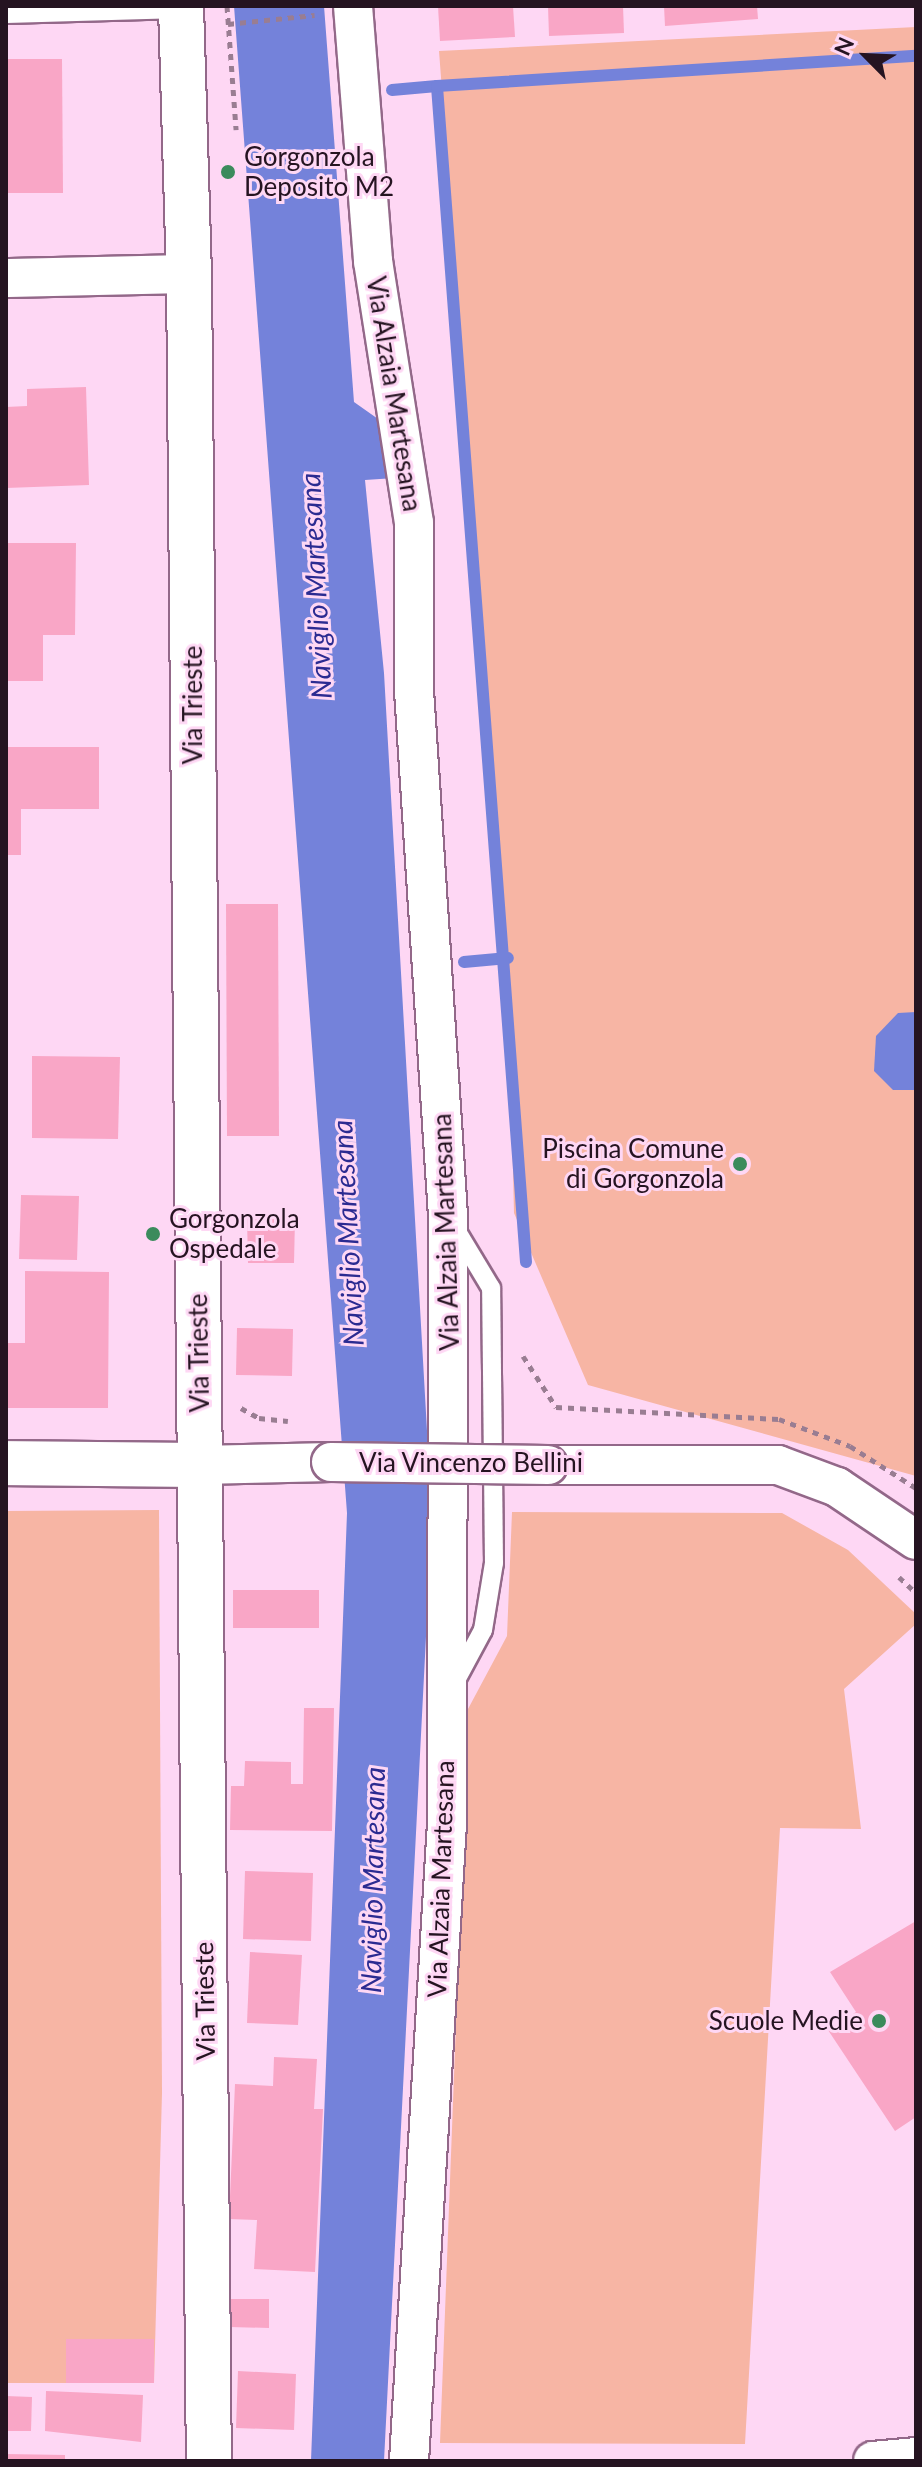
<!DOCTYPE html>
<html>
<head>
<meta charset="utf-8">
<style>
  body { margin:0 }
  #map { position:relative; width:922px; height:2467px; overflow:hidden; background:#fed7f4; font-family:Lato,sans-serif }
  div>[style] { position:absolute }
  .green>* { inset:0; background:#f7b5a4 }
  .water>* { inset:0; background:#7482da }
  .stream>* { height:12px; margin:-6px; padding:0 6px; transform-origin:6px; border-radius:6px; background:#7482da }
  .building>* { inset:0; background:#f9a6c6 }
  .path>* { height:5px; margin-top:-2.5px; transform-origin:0; background:repeating-linear-gradient(90deg,#997d92 0 6px,transparent 0 12px) }
  .roads { filter:drop-shadow(2px 0 #936889) drop-shadow(-2px 0 #936889) drop-shadow(0 2px #936889) drop-shadow(0 -2px #936889) }
  .service>* { height:18px; margin:-9px; padding:0 9px; transform-origin:9px; border-radius:9px; background:#fff }
  .minor>* { height:38px; margin:-19px; padding:0 19px; transform-origin:19px; border-radius:19px; background:#fff }
  .tertiary>* { height:44px; margin:-22px; padding:0 22px; transform-origin:22px; border-radius:22px; background:#fff }
  .bridges { filter:drop-shadow(2px 0 #936889) drop-shadow(-2px 0 #936889) drop-shadow(0 2px #936889) drop-shadow(0 -2px #936889) }
  .minor-bridge>* { height:38px; margin:-19px; padding:0 19px; transform-origin:19px; border-radius:19px; background:#fff }
  .dots>* { width:22px; height:22px; translate:-50% -50%; box-sizing:border-box; border:4px solid #fed7f4; border-radius:50% }
  span { translate:-50% -50%; white-space:nowrap; text-align:center; line-height:1.15; -webkit-text-stroke:6px #fed7f4; paint-order:stroke }
  .poi-label { font-size:26px; color:#251421 }
  .left { translate:0 -50%; text-align:left }
  .right { translate:-100% -50%; text-align:right }
  .street-label { font-size:26px; color:#251421 }
  .water-label { font-size:28px; color:#2b2b91; font-style:italic }
  .frame { position:absolute; inset:0; border:8px solid #251421; pointer-events:none }
  .north { position:absolute; left:826px; top:16px; width:80px; height:80px; -webkit-text-stroke:6px #fed7f4; paint-order:stroke; rotate:294deg; font-size:22px; font-weight:700; line-height:32px; text-align:center; color:#251421 }
  .north::after { content:''; display:block; margin:auto; width:28px; height:36px; background:#251421; clip-path:polygon(50% 0,100% 100%,50% 72%,0 100%) }
</style>
</head>
<body>
<div id="map">
  <div class="green">
    <div style="clip-path:polygon(916px 27px,916px 1476px,588px 1385px,514px 1213px,508px 958px,439px 51px)"></div>
    <div style="clip-path:polygon(159px 1510px,162px 2093px,154px 2383px,6px 2383px,6px 1511px)"></div>
    <div style="clip-path:polygon(512px 1512px,782px 1513px,848px 1550px,916px 1614px,916px 1624px,844px 1689px,861px 1829px,780px 1828px,745px 2444px,440px 2443px,468px 1709px,507px 1636px)"></div>
  </div>
  <div class="water">
    <div style="clip-path:polygon(234px 6px,324px 6px,354px 402px,388px 426px,395px 478px,365px 480px,384px 673px,432px 1519px,384px 2461px,311px 2461px,347px 1513px)"></div>
    <div style="clip-path:polygon(916px 1012px,916px 1090px,893px 1090px,874px 1071px,876px 1036px,898px 1013px)"></div>
  </div>
  <div class="stream">
    <div style="left:392px;top:90px;width:45px;rotate:-5.1deg"></div>
    <div style="left:464px;top:962px;width:44px;rotate:-5.2deg"></div>
    <div style="left:526px;top:1262px;width:1179px;rotate:-94.33deg"></div>
    <div style="left:437px;top:86px;width:480px;rotate:-3.6deg"></div>
  </div>
  <div class="building">
    <div style="clip-path:polygon(438px 6px,513px 6px,515px 37px,440px 41px)"></div>
    <div style="clip-path:polygon(548px 6px,623px 6px,624px 33px,549px 36px)"></div>
    <div style="clip-path:polygon(664px 6px,757px 6px,758px 19px,665px 26px)"></div>
    <div style="clip-path:polygon(6px 59px,62px 59px,63px 193px,6px 193px)"></div>
    <div style="clip-path:polygon(86px 387px,89px 485px,6px 488px,6px 407px,27px 406px,27px 389px)"></div>
    <div style="clip-path:polygon(6px 543px,76px 543px,75px 635px,43px 635px,43px 681px,6px 681px)"></div>
    <div style="clip-path:polygon(6px 747px,99px 747px,99px 809px,21px 809px,21px 855px,6px 855px)"></div>
    <div style="clip-path:polygon(226px 904px,278px 904px,279px 1136px,227px 1136px)"></div>
    <div style="clip-path:polygon(32px 1056px,120px 1057px,118px 1139px,32px 1138px)"></div>
    <div style="clip-path:polygon(21px 1195px,79px 1196px,77px 1260px,19px 1259px)"></div>
    <div style="clip-path:polygon(247px 1219px,295px 1219px,294px 1263px,248px 1263px)"></div>
    <div style="clip-path:polygon(25px 1271px,109px 1272px,108px 1408px,6px 1408px,6px 1343px,25px 1343px)"></div>
    <div style="clip-path:polygon(237px 1328px,293px 1329px,292px 1376px,236px 1375px)"></div>
    <div style="clip-path:polygon(233px 1590px,319px 1590px,319px 1628px,233px 1628px)"></div>
    <div style="clip-path:polygon(304px 1708px,334px 1708px,332px 1831px,230px 1830px,231px 1786px,244px 1786px,245px 1761px,291px 1762px,291px 1784px,303px 1784px)"></div>
    <div style="clip-path:polygon(245px 1871px,313px 1873px,311px 1941px,243px 1939px)"></div>
    <div style="clip-path:polygon(916px 1921px,916px 2117px,895px 2131px,828px 2030px,856px 2012px,830px 1972px)"></div>
    <div style="clip-path:polygon(250px 1952px,302px 1955px,298px 2025px,247px 2023px)"></div>
    <div style="clip-path:polygon(274px 2057px,317px 2059px,314px 2109px,323px 2109px,315px 2272px,254px 2269px,257px 2220px,229px 2219px,235px 2084px,273px 2086px)"></div>
    <div style="clip-path:polygon(230px 2299px,269px 2299px,269px 2328px,230px 2327px)"></div>
    <div style="clip-path:polygon(66px 2339px,154px 2339px,154px 2383px,66px 2383px)"></div>
    <div style="clip-path:polygon(238px 2371px,296px 2374px,294px 2430px,236px 2428px)"></div>
    <div style="clip-path:polygon(46px 2391px,143px 2395px,141px 2442px,45px 2431px)"></div>
    <div style="clip-path:polygon(6px 2396px,32px 2397px,31px 2431px,6px 2431px)"></div>
    <div style="clip-path:polygon(6px 2454px,65px 2455px,65px 2461px,6px 2461px)"></div>
  </div>
  <div class="path">
    <div style="left:227px;top:6px;width:124px;rotate:85.8deg"></div>
    <div style="left:228px;top:24px;width:87px;rotate:-5.9deg"></div>
    <div style="left:523px;top:1356px;width:61px;rotate:57.1deg"></div>
    <div style="left:556px;top:1407px;width:223px;rotate:3.1deg"></div>
    <div style="left:779px;top:1419px;width:76px;rotate:20.8deg"></div>
    <div style="left:850px;top:1446px;width:78px;rotate:32.5deg"></div>
    <div style="left:241px;top:1408px;width:21px;rotate:29deg"></div>
    <div style="left:259px;top:1418px;width:29px;rotate:6deg"></div>
    <div style="left:899px;top:1577px;width:23px;rotate:43deg"></div>
  </div>
  <div class="roads">
    <div class="service">
      <div style="left:6px;top:14px;width:175px;rotate:-1.6deg"></div>
      <div style="left:454px;top:1684px;width:61px;rotate:-61.8deg"></div>
      <div style="left:483px;top:1630px;width:68px;rotate:-80.7deg"></div>
      <div style="left:494px;top:1563px;width:275px;rotate:-90.6deg"></div>
      <div style="left:491px;top:1288px;width:70px;rotate:-121deg"></div>
    </div>
    <div class="minor">
      <div style="left:353px;top:6px;width:256px;rotate:85.5deg"></div>
      <div style="left:373px;top:261px;width:265px;rotate:81.1deg"></div>
      <div style="left:414px;top:523px;width:167px;rotate:90deg"></div>
      <div style="left:414px;top:690px;width:527px;rotate:86.3deg"></div>
      <div style="left:448px;top:1216px;width:607px;rotate:90.09deg"></div>
      <div style="left:447px;top:1823px;width:639px;rotate:93.41deg"></div>
      <div style="left:6px;top:278px;width:183px;rotate:-1.3deg"></div>
      <div style="left:200px;top:1465px;width:131px;rotate:-1.3deg"></div>
      <div style="left:548px;top:1465px;width:230px"></div>
      <div style="left:778px;top:1465px;width:63px;rotate:20.4deg"></div>
      <div style="left:837px;top:1487px;width:95px;rotate:33.9deg"></div>
      <div style="left:873px;top:2461px;width:43px;rotate:-5.3deg"></div>
    </div>
    <div class="tertiary">
      <div style="left:181px;top:6px;width:268px;rotate:88.3deg"></div>
      <div style="left:189px;top:274px;width:2187px;rotate:89.48deg"></div>
      <div style="left:6px;top:1463px;width:194px;rotate:0.6deg"></div>
    </div>
  </div>
  <div class="bridges">
    <div class="minor-bridge">
      <div style="left:331px;top:1462px;width:217px;rotate:0.8deg"></div>
    </div>
  </div>
  <div class="dots">
    <div style="left:228px;top:172px;background:#3b8b5c"></div>
    <div style="left:740px;top:1164px;background:#3b8b5c"></div>
    <div style="left:153px;top:1234px;background:#3b8b5c"></div>
    <div style="left:879px;top:2021px;background:#3b8b5c"></div>
  </div>
  <div class="poi-label">
    <span class="left" style="left:244px;top:172px">Gorgonzola<br>Deposito M2</span>
    <span class="right" style="left:724px;top:1164px">Piscina Comune<br>di Gorgonzola</span>
    <span class="left" style="left:169px;top:1234px">Gorgonzola<br>Ospedale</span>
    <span class="right" style="left:863px;top:2021px">Scuole Medie</span>
  </div>
  <div class="street-label">
    <span style="left:394px;top:394px;rotate:81deg">Via Alzaia Martesana</span>
    <span style="left:193px;top:705px;rotate:-90deg">Via Trieste</span>
    <span style="left:446px;top:1232px;rotate:-92deg">Via Alzaia Martesana</span>
    <span style="left:199px;top:1353px;rotate:-91deg">Via Trieste</span>
    <span style="left:471px;top:1463px">Via Vincenzo Bellini</span>
    <span style="left:441px;top:1879px;rotate:-88deg">Via Alzaia Martesana</span>
    <span style="left:205px;top:2001px;rotate:-91deg">Via Trieste</span>
  </div>
  <div class="water-label">
    <span style="left:315px;top:586px;rotate:-93deg">Naviglio Martesana</span>
    <span style="left:347px;top:1233px;rotate:-93deg">Naviglio Martesana</span>
    <span style="left:372px;top:1880px;rotate:-89deg">Naviglio Martesana</span>
  </div>
  <div class="frame"></div>
  <div class="north">N</div>
</div>
</body>
</html>
